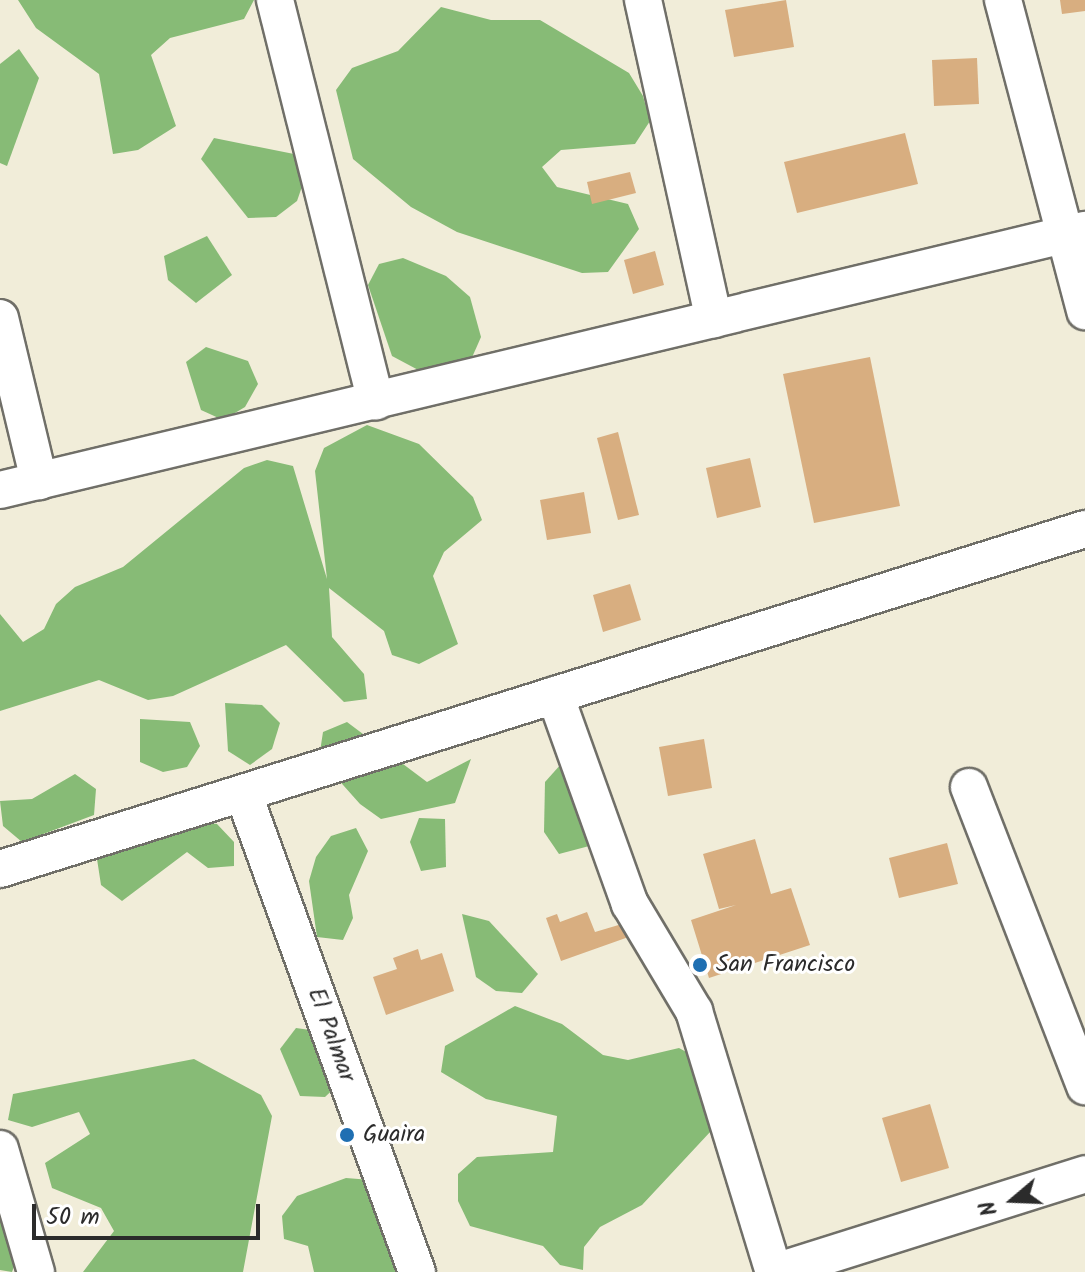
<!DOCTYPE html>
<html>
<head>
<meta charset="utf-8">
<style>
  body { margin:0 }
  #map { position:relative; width:1085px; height:1272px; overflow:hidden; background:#f1edd9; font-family:Kalam,sans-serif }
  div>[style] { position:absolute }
  .forest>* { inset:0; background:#87bb76 }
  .building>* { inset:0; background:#d8ae80 }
  .roads { filter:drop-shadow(2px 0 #706f68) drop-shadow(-2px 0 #706f68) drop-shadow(0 2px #706f68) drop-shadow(0 -2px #706f68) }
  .street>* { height:36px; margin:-18px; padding:0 18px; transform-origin:18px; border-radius:18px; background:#fff }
  .dots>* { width:22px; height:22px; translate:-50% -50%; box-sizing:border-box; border:4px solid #fff; border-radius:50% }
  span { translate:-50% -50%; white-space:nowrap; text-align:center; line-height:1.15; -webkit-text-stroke:6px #fff; paint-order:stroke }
  .poi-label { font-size:24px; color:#2b2b2b }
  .left { translate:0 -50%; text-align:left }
  .street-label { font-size:24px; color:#2b2b2b }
  .north { position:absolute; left:973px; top:1160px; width:80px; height:80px; -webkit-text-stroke:6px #fff; paint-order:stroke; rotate:251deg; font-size:22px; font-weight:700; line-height:32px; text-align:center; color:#2b2b2b }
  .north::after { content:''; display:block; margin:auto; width:28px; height:36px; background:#2b2b2b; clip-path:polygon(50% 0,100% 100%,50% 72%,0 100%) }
  .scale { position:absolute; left:32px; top:1204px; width:228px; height:36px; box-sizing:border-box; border:4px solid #2b2b2b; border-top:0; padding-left:10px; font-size:24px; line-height:28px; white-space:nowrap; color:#2b2b2b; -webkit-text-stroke:6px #fff; paint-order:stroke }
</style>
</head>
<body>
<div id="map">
  <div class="forest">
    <div style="clip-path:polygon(18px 0,254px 0,244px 19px,170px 38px,151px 55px,176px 126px,138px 150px,113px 154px,99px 74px,36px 28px)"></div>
    <div style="clip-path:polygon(441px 7px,491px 20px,540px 20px,629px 73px,643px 96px,650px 121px,635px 144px,561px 150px,542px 167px,557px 187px,628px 204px,639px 229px,608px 272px,582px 273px,457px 232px,411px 207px,353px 159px,336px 90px,352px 68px,398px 51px)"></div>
    <div style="clip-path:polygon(19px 49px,39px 78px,7px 166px,0 163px,0 64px)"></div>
    <div style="clip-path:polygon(214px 138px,294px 154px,306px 175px,297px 201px,276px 217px,248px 218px,201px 159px)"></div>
    <div style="clip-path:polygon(207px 236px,232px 275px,196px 303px,168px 280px,164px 256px)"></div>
    <div style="clip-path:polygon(403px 258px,446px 276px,470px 297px,481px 337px,470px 362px,437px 380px,392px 356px,368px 285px,379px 264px)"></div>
    <div style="clip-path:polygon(206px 347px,248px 361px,258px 384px,245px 407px,223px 420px,201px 410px,186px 362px)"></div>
    <div style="clip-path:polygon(367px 425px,419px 444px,473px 497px,482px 520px,444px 552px,433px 576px,458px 644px,419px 664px,392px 655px,384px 631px,329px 588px,332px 637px,364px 674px,367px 699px,344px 702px,286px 645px,173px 696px,148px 700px,99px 680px,0 711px,0 614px,23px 642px,44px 629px,56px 604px,75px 587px,123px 567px,244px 468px,267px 460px,293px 466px,327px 579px,315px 471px,324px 448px)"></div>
    <div style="clip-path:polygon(225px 703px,262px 705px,280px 723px,272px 749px,250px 765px,228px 751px)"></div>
    <div style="clip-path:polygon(140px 719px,190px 722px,200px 746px,187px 767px,163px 772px,140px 762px)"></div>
    <div style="clip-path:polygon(347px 722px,427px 782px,471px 759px,455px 803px,381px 819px,360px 804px,319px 758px,323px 732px)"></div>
    <div style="clip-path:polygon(570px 754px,593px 845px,559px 854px,544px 832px,545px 782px)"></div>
    <div style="clip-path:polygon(75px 774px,96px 789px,94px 815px,22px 842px,3px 826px,0 801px,32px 799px)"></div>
    <div style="clip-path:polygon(419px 818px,445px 819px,446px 867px,421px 871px,410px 842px)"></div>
    <div style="clip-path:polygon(189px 820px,217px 824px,234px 842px,234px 866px,208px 868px,187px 852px,122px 901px,101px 885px,97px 859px,115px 841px)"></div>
    <div style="clip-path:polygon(356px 828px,368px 851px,349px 895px,353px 918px,343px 940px,317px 937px,309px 881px,316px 857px,331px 836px)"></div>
    <div style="clip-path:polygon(462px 914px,489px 921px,538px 974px,522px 993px,496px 991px,476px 977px)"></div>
    <div style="clip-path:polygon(515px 1006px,562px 1024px,603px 1055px,628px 1060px,679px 1048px,701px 1060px,715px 1106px,711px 1131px,642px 1205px,600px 1227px,584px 1247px,583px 1270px,560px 1265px,543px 1246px,470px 1226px,458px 1201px,458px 1174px,477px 1157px,553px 1152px,557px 1116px,486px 1099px,441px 1072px,445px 1046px)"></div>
    <div style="clip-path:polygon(296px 1028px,345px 1035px,343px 1080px,325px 1097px,300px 1096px,280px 1049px)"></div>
    <div style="clip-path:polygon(194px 1059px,261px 1095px,272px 1116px,243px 1272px,83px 1272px,114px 1231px,101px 1208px,52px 1188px,45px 1163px,90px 1134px,79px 1112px,32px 1127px,8px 1120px,13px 1094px)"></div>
    <div style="clip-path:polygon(0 1173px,20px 1250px,12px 1272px,0 1270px)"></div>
    <div style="clip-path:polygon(346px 1178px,396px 1182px,405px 1272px,314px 1272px,308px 1246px,284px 1239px,282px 1216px,297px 1196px)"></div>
  </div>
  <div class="building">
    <div style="clip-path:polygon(786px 0,794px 47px,734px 57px,725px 10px)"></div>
    <div style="clip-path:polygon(1060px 0,1085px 0,1085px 11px,1062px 14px)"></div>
    <div style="clip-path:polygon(977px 58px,979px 104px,934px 106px,932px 60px)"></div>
    <div style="clip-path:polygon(905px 133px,918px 184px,797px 213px,784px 162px)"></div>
    <div style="clip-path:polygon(630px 172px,636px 193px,592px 204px,587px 182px)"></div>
    <div style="clip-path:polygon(655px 251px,664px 285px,633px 294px,624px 260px)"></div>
    <div style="clip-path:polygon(870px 357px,900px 506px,814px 523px,783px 374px)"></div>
    <div style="clip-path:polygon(618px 432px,639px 515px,618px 520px,597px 438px)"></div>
    <div style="clip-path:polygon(750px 458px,761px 507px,717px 518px,706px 468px)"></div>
    <div style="clip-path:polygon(584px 492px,591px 533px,547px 540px,540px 500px)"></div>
    <div style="clip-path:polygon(630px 584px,641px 620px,603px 632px,593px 595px)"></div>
    <div style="clip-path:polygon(704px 739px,712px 788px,668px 796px,659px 747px)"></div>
    <div style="clip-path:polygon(755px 839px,771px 894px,791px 888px,810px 945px,709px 978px,691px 920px,736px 905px,719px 909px,703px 854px)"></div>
    <div style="clip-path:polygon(947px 843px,958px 884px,899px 898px,889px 858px)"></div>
    <div style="clip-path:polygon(587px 912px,595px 932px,632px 921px,637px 934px,561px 961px,546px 918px,557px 914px,560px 922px)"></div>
    <div style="clip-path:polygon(418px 949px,421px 960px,442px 953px,454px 991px,386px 1015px,373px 977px,397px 969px,393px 958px)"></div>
    <div style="clip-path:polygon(930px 1104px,949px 1168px,901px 1182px,882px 1118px)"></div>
  </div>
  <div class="roads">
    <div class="street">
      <div style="left:275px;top:0;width:414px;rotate:75.9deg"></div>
      <div style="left:643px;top:0;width:327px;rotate:77.5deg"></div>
      <div style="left:1003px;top:0;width:322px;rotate:75.2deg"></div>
      <div style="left:0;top:318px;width:168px;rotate:76.5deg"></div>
      <div style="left:0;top:490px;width:1116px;rotate:-13.48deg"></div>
      <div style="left:555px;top:695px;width:222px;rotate:70.3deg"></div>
      <div style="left:630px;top:904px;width:125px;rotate:59.1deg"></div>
      <div style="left:694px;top:1011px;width:273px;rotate:73deg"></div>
      <div style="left:969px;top:787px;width:321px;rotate:68.8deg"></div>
      <div style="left:245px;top:798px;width:504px;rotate:70.06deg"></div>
      <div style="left:0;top:869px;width:1137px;rotate:-17.4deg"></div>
      <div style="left:0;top:1149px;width:128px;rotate:73.7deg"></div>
      <div style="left:775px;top:1272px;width:325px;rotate:-17.5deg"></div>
    </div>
  </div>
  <div class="dots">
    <div style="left:700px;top:965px;background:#1f6fb2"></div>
    <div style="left:347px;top:1135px;background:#1f6fb2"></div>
  </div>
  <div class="poi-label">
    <span class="left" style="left:716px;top:965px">San Francisco</span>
    <span class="left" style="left:363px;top:1135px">Guaira</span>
  </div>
  <div class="street-label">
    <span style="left:331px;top:1035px;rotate:70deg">El Palmar</span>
  </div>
  <div class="north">N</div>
  <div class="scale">50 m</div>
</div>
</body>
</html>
